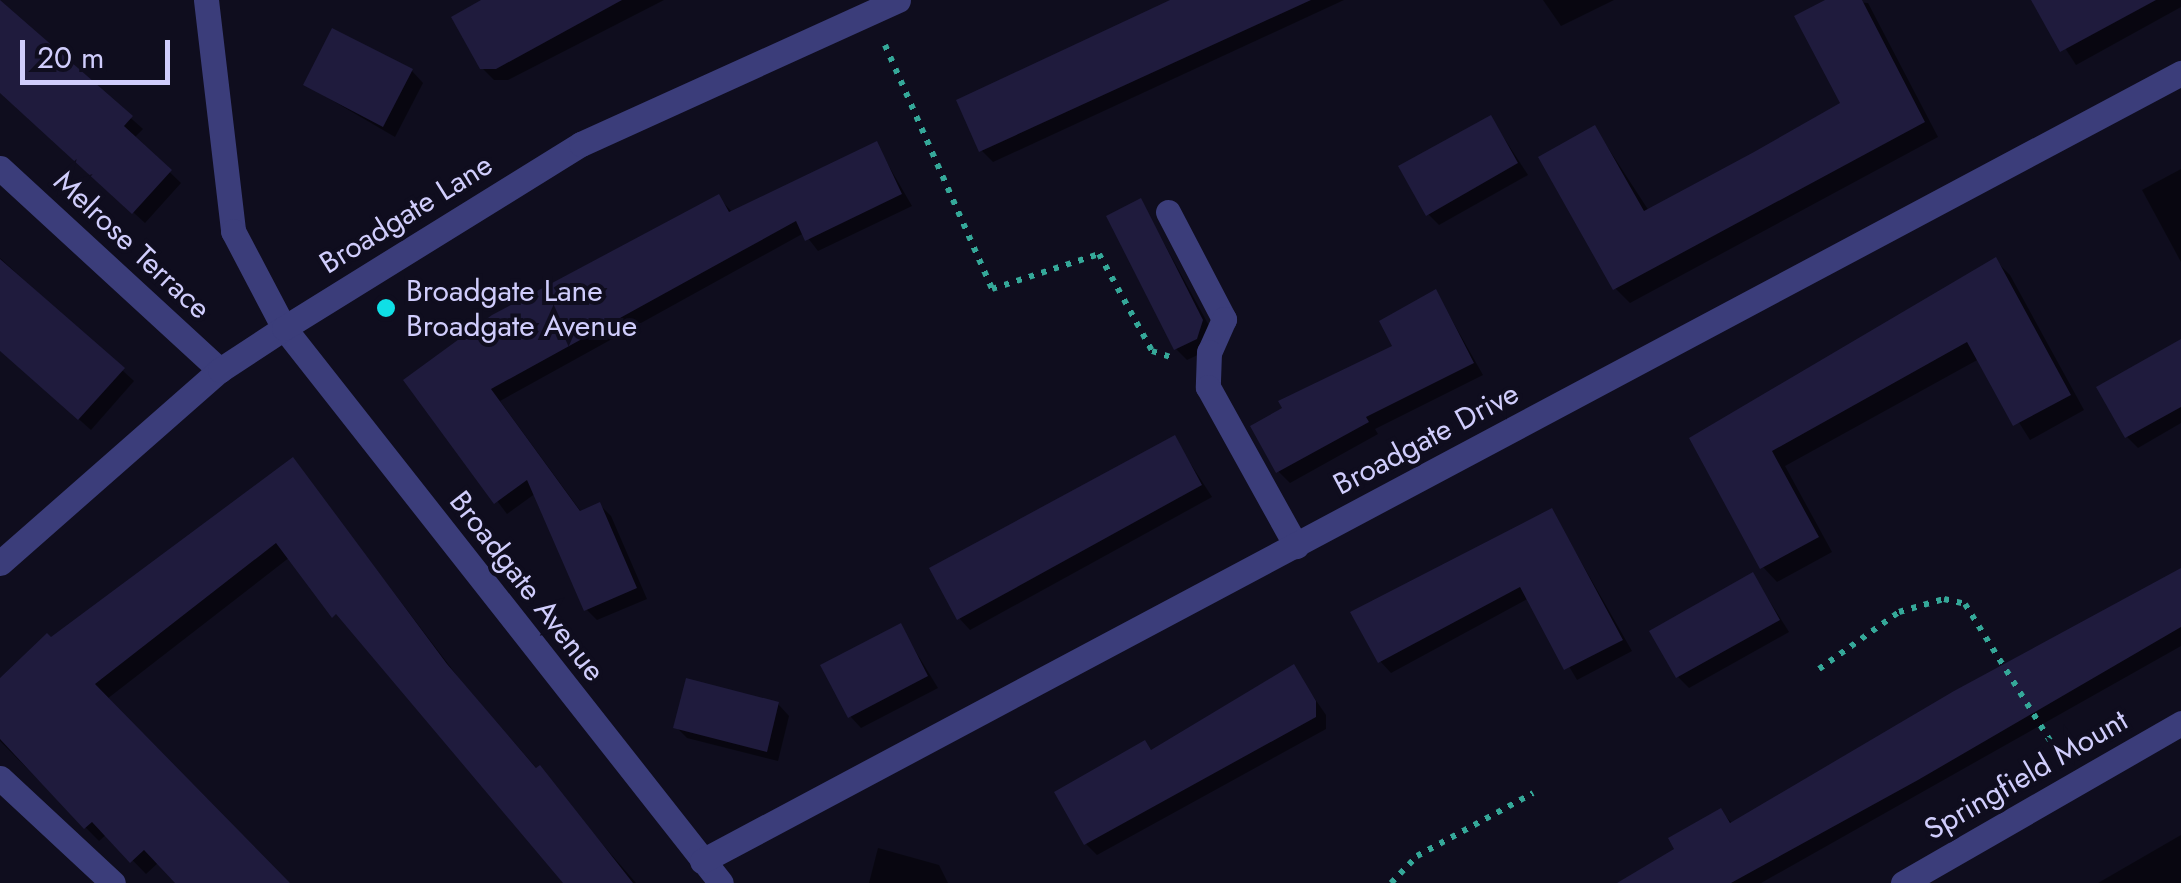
<!DOCTYPE html>
<html>
<head>
<meta charset="utf-8">
<style>
  body { margin:0 }
  #map { position:relative; width:2181px; height:883px; overflow:hidden; background:#0f0d1e; font-family:Jost,sans-serif }
  div>[style] { position:absolute }
  .shadow>* { inset:0; background:#0007 }
  .building>* { inset:0; background:#1f1b3d }
  .path>* { height:6px; margin-top:-3px; transform-origin:0; background:repeating-linear-gradient(90deg,#35a899 0 5px,transparent 0 13px) }
  .service>* { height:25px; margin:-12.5px; padding:0 12.5px; transform-origin:12.5px; border-radius:12.5px; background:#3b3d7a }
  .minor>* { height:25px; margin:-12.5px; padding:0 12.5px; transform-origin:12.5px; border-radius:12.5px; background:#3b3d7a }
  .tertiary>* { height:25px; margin:-12.5px; padding:0 12.5px; transform-origin:12.5px; border-radius:12.5px; background:#3b3d7a }
  .dots>* { width:28px; height:28px; translate:-50% -50%; box-sizing:border-box; border:5px solid #0f0d1e; border-radius:50% }
  span { translate:-50% -50%; white-space:nowrap; text-align:center; line-height:1.15; -webkit-text-stroke:8px #0f0d1e; paint-order:stroke }
  .street-label { font-size:30px; color:#d0cdfc }
  .poi-label { font-size:30px; color:#d0cdfc }
  .left { translate:0 -50%; text-align:left }
  .scale { position:absolute; left:20px; top:40px; width:150px; height:45px; box-sizing:border-box; border:5px solid #d0cdfc; border-top:0; padding-left:12px; font-size:30px; line-height:35px; white-space:nowrap; color:#d0cdfc; -webkit-text-stroke:8px #0f0d1e; paint-order:stroke }
</style>
</head>
<body>
<div id="map">
  <div class="shadow">
    <div style="clip-path:polygon(486px 0,664px 0,508px 80px,494px 80px,482px 68px)"></div>
    <div style="clip-path:polygon(1187px 0,1344px 0,993px 162px,981px 150px)"></div>
    <div style="clip-path:polygon(1543px 0,1614px 0,1561px 26px)"></div>
    <div style="clip-path:polygon(1830px 0,1868px 3px,1938px 137px,1630px 303px,1615px 288px,1595px 128px,1649px 211px,1843px 104px)"></div>
    <div style="clip-path:polygon(2034px 0,2181px 0,2181px 7px,2076px 65px)"></div>
    <div style="clip-path:polygon(0 1px,143px 129px,134px 138px,181px 183px,145px 223px,0 91px)"></div>
    <div style="clip-path:polygon(412px 71px,423px 83px,395px 137px,306px 85px)"></div>
    <div style="clip-path:polygon(1491px 118px,1528px 175px,1439px 225px,1428px 214px)"></div>
    <div style="clip-path:polygon(876px 144px,912px 206px,818px 251px,804px 233px,500px 401px,582px 513px,600px 505px,611px 516px,647px 599px,597px 620px,586px 609px,536px 493px,507px 514px,407px 381px,718px 197px,733px 213px)"></div>
    <div style="clip-path:polygon(2181px 169px,2181px 262px,2142px 190px)"></div>
    <div style="clip-path:polygon(1141px 201px,1213px 333px,1208px 350px,1187px 360px,1176px 349px)"></div>
    <div style="clip-path:polygon(0 258px,134px 381px,91px 430px,0 349px)"></div>
    <div style="clip-path:polygon(1996px 261px,2010px 275px,2084px 410px,2030px 440px,1979px 359px,1785px 466px,1832px 552px,1777px 582px,1763px 567px,1692px 439px)"></div>
    <div style="clip-path:polygon(1436px 292px,1483px 375px,1375px 429px,1378px 434px,1290px 483px,1278px 471px,1396px 348px)"></div>
    <div style="clip-path:polygon(2181px 342px,2181px 423px,2138px 448px,2127px 437px)"></div>
    <div style="clip-path:polygon(1174px 438px,1212px 497px,970px 630px,959px 618px)"></div>
    <div style="clip-path:polygon(293px 460px,461px 681px,636px 883px,566px 883px,290px 557px,107px 699px,286px 883px,179px 883px,159px 862px,146px 874px,107px 834px,99px 841px,0 741px,0 681px)"></div>
    <div style="clip-path:polygon(1552px 511px,1632px 651px,1577px 680px,1529px 598px,1391px 673px,1380px 661px)"></div>
    <div style="clip-path:polygon(2181px 570px,2181px 646px,1761px 883px,1619px 883px,1677px 849px,1720px 811px,1733px 824px)"></div>
    <div style="clip-path:polygon(1753px 575px,1789px 632px,1689px 688px,1678px 677px)"></div>
    <div style="clip-path:polygon(900px 626px,938px 688px,861px 728px,850px 716px)"></div>
    <div style="clip-path:polygon(1293px 667px,1326px 715px,1326px 729px,1097px 855px,1086px 844px,1144px 743px,1153px 752px)"></div>
    <div style="clip-path:polygon(778px 704px,789px 716px,778px 761px,687px 738px,676px 727px)"></div>
    <div style="clip-path:polygon(2181px 835px,2181px 883px,2098px 883px)"></div>
    <div style="clip-path:polygon(878px 848px,939px 865px,948px 883px,869px 883px)"></div>
  </div>
  <div class="building">
    <div style="clip-path:polygon(0 0,133px 116px,124px 126px,172px 170px,132px 214px,0 93px)"></div>
    <div style="clip-path:polygon(481px 0,622px 0,496px 69px,480px 69px,451px 17px)"></div>
    <div style="clip-path:polygon(1170px 0,1311px 0,979px 152px,956px 100px)"></div>
    <div style="clip-path:polygon(1825px 0,1862px 0,1925px 122px,1613px 290px,1538px 157px,1595px 125px,1644px 211px,1754px 152px,1840px 103px,1794px 16px)"></div>
    <div style="clip-path:polygon(2031px 0,2156px 0,2060px 52px)"></div>
    <div style="clip-path:polygon(332px 28px,413px 69px,383px 127px,303px 85px)"></div>
    <div style="clip-path:polygon(1491px 115px,1518px 163px,1426px 216px,1398px 166px)"></div>
    <div style="clip-path:polygon(877px 141px,902px 194px,805px 241px,796px 221px,491px 389px,580px 511px,600px 502px,637px 588px,584px 611px,527px 480px,494px 504px,403px 380px,492px 315px,719px 194px,729px 212px)"></div>
    <div style="clip-path:polygon(1141px 198px,1203px 320px,1197px 339px,1174px 350px,1106px 216px)"></div>
    <div style="clip-path:polygon(1996px 257px,2071px 395px,2013px 426px,1967px 342px,1772px 451px,1819px 537px,1760px 569px,1689px 438px)"></div>
    <div style="clip-path:polygon(0 259px,125px 368px,78px 420px,0 351px)"></div>
    <div style="clip-path:polygon(1436px 289px,1474px 363px,1366px 417px,1369px 422px,1276px 473px,1250px 426px,1282px 408px,1278px 401px,1392px 346px,1379px 321px)"></div>
    <div style="clip-path:polygon(2181px 339px,2181px 407px,2125px 438px,2096px 387px)"></div>
    <div style="clip-path:polygon(1175px 435px,1202px 485px,957px 620px,929px 568px)"></div>
    <div style="clip-path:polygon(293px 457px,447px 664px,536px 768px,540px 765px,633px 883px,563px 883px,336px 614px,332px 618px,276px 543px,95px 684px,290px 883px,175px 883px,144px 850px,130px 863px,92px 822px,84px 829px,0 739px,0 678px,47px 633px,51px 637px)"></div>
    <div style="clip-path:polygon(1552px 508px,1623px 640px,1564px 670px,1520px 587px,1378px 663px,1350px 612px)"></div>
    <div style="clip-path:polygon(2181px 568px,2181px 627px,1918px 780px,1731px 883px,1617px 883px,1674px 849px,1668px 838px,1721px 808px,1730px 823px,1954px 691px)"></div>
    <div style="clip-path:polygon(1753px 572px,1780px 620px,1676px 678px,1649px 631px)"></div>
    <div style="clip-path:polygon(901px 623px,928px 676px,848px 718px,820px 665px)"></div>
    <div style="clip-path:polygon(1294px 664px,1316px 701px,1316px 717px,1084px 845px,1054px 792px,1145px 740px,1151px 750px)"></div>
    <div style="clip-path:polygon(686px 678px,779px 702px,767px 752px,673px 728px)"></div>
  </div>
  <div class="path">
    <div style="left:885px;top:45px;width:266px;rotate:66.3deg"></div>
    <div style="left:992px;top:289px;width:113px;rotate:-18.1deg"></div>
    <div style="left:1099px;top:254px;width:111px;rotate:61.3deg"></div>
    <div style="left:1152px;top:351px;width:23px;rotate:18deg"></div>
    <div style="left:1819px;top:669px;width:98px;rotate:-35.5deg"></div>
    <div style="left:1899px;top:612px;width:47px;rotate:-16.1deg"></div>
    <div style="left:1944px;top:599px;width:22px;rotate:13deg"></div>
    <div style="left:1965px;top:604px;width:174px;rotate:58.1deg"></div>
    <div style="left:1391px;top:883px;width:37px;rotate:-46deg"></div>
    <div style="left:1417px;top:856px;width:132px;rotate:-28.5deg"></div>
  </div>
  <div class="service">
    <div style="left:1168px;top:212px;width:121px;rotate:62.4deg"></div>
    <div style="left:1224px;top:319px;width:36px;rotate:114deg"></div>
    <div style="left:1209px;top:352px;width:35px;rotate:92deg"></div>
    <div style="left:1208px;top:387px;width:182px;rotate:61deg"></div>
  </div>
  <div class="minor">
    <div style="left:206px;top:0;width:233px;rotate:83.3deg"></div>
    <div style="left:233px;top:231px;width:110px;rotate:62.3deg"></div>
    <div style="left:284px;top:328px;width:706px;rotate:51.78deg"></div>
    <div style="left:0;top:168px;width:299px;rotate:42.6deg"></div>
    <div style="left:0;top:778px;width:154px;rotate:42.9deg"></div>
    <div style="left:702px;top:861px;width:1676px;rotate:-28.05deg"></div>
    <div style="left:1903px;top:883px;width:321px;rotate:-29.9deg"></div>
  </div>
  <div class="tertiary">
    <div style="left:0;top:563px;width:293px;rotate:-41.3deg"></div>
    <div style="left:220px;top:370px;width:77px;rotate:-33.3deg"></div>
    <div style="left:284px;top:328px;width:349px;rotate:-31.8deg"></div>
    <div style="left:581px;top:144px;width:348px;rotate:-24.4deg"></div>
  </div>
  <div class="dots">
    <div style="left:386px;top:308px;background:#0fdfe6"></div>
  </div>
  <div class="street-label">
    <span style="left:406px;top:214px;rotate:-32deg">Broadgate Lane</span>
    <span style="left:132px;top:245px;rotate:43deg">Melrose Terrace</span>
    <span style="left:1426px;top:439px;rotate:-28deg">Broadgate Drive</span>
    <span style="left:527px;top:586px;rotate:52deg">Broadgate Avenue</span>
    <span style="left:2026px;top:775px;rotate:-30deg">Springfield Mount</span>
  </div>
  <div class="poi-label">
    <span class="left" style="left:406px;top:308px">Broadgate Lane<br>Broadgate Avenue</span>
  </div>
  <div class="scale">20 m</div>
</div>
</body>
</html>
